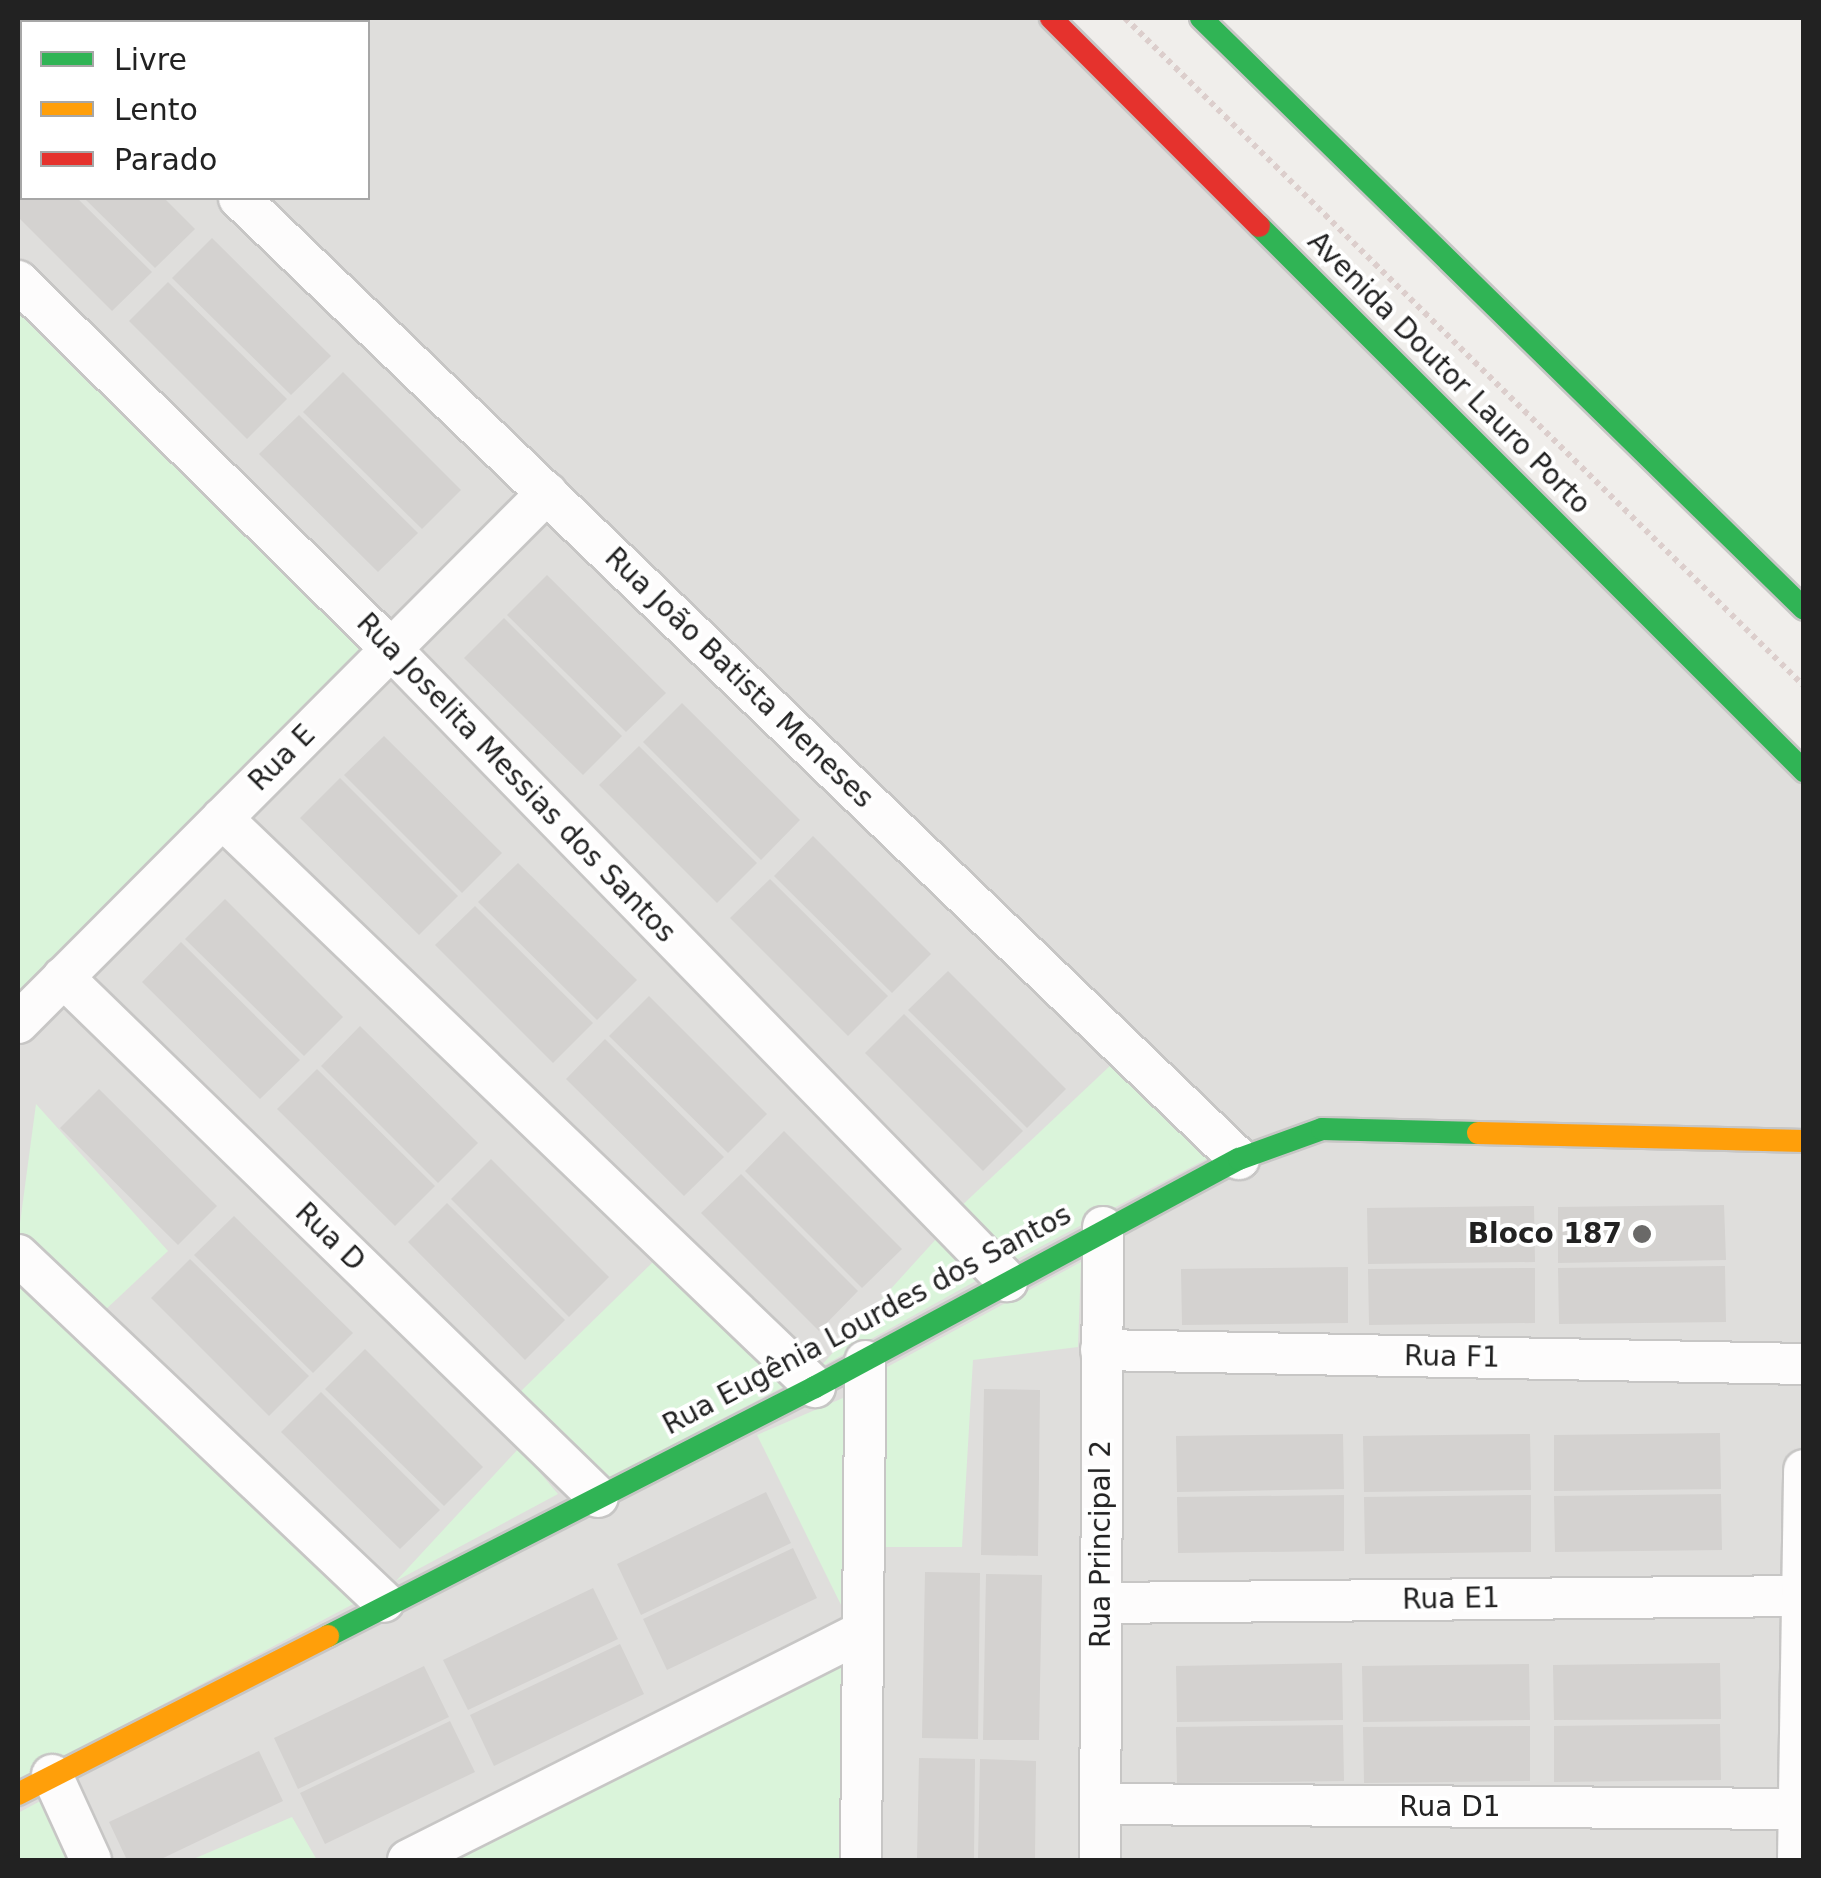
<!DOCTYPE html>
<html>
<head>
<meta charset="utf-8">
<style>
  body { margin:0 }
  #map { position:relative; width:1821px; height:1878px; overflow:hidden; background:#f0eeeb; font-family:"DejaVu Sans",sans-serif }
  div>[style] { position:absolute }
  .residential>* { inset:0; background:#dfdedc }
  .park>* { inset:0; background:#daf4da }
  .building>* { inset:0; background:#d4d2d0 }
  .path>* { height:6px; margin-top:-3px; transform-origin:0; background:repeating-linear-gradient(90deg,#dccecc 0 5px,transparent 0 10px) }
  .roads { filter:drop-shadow(2px 0 #c7c6c5) drop-shadow(-2px 0 #c7c6c5) drop-shadow(0 2px #c7c6c5) drop-shadow(0 -2px #c7c6c5) }
  .street>* { height:40px; margin:-20px; padding:0 20px; transform-origin:20px; border-radius:20px; background:#fdfcfc }
  .fast>* { height:22px; margin:-11px; padding:0 11px; transform-origin:11px; border-radius:11px; background:#30b455 }
  .slow>* { height:22px; margin:-11px; padding:0 11px; transform-origin:11px; border-radius:11px; background:#ff9f0a }
  .jam>* { height:22px; margin:-11px; padding:0 11px; transform-origin:11px; border-radius:11px; background:#e5322d }
  .dots>* { width:28px; height:28px; translate:-50% -50%; box-sizing:border-box; border:5px solid #fff; border-radius:50% }
  span { translate:-50% -50%; white-space:nowrap; text-align:center; line-height:1.15; -webkit-text-stroke:8px #fff; paint-order:stroke }
  .street-label { font-size:28px; color:#222 }
  .poi-label { font-size:28px; color:#222; font-weight:700 }
  .right { translate:-100% -50%; text-align:right }
  .frame { position:absolute; inset:0; border:20px solid #222; pointer-events:none }
  .legend { position:absolute; left:20px; top:20px; width:350px; height:180px; box-sizing:border-box; background:#fff; border:2px solid #a7a7a7; margin:0; padding:12px 18px; list-style:none; font-size:30px; color:#222 }
  .legend li { display:flex; align-items:center; gap:20px; height:50px }
  .legend b { width:50px; border:2px solid #a7a7a7 }
</style>
</head>
<body>
<div id="map">
  <div class="residential">
    <div style="clip-path:polygon(95px 18px,1046px 18px,1803px 771px,1800px 1860px,18px 1860px,18px 1023px,390px 649px,18px 281px,22px 134px,22px 198px,368px 198px,368px 22px)"></div>
  </div>
  <div class="park">
    <div style="clip-path:polygon(18px 311px,363px 651px,18px 1001px)"></div>
    <div style="clip-path:polygon(1113px 1063px,1214px 1155px,1010px 1263px,956px 1211px)"></div>
    <div style="clip-path:polygon(36px 1104px,168px 1251px,103px 1312px,18px 1238px)"></div>
    <div style="clip-path:polygon(937px 1238px,983px 1277px,819px 1368px)"></div>
    <div style="clip-path:polygon(655px 1260px,787px 1385px,601px 1482px,519px 1393px)"></div>
    <div style="clip-path:polygon(1081px 1262px,1078px 1347px,973px 1360px,962px 1547px,877px 1547px,878px 1372px)"></div>
    <div style="clip-path:polygon(18px 1274px,359px 1601px,18px 1781px)"></div>
    <div style="clip-path:polygon(850px 1395px,850px 1623px,757px 1435px)"></div>
    <div style="clip-path:polygon(519px 1448px,558px 1494px,396px 1581px)"></div>
    <div style="clip-path:polygon(847px 1660px,848px 1860px,440px 1860px)"></div>
    <div style="clip-path:polygon(46px 1798px,76px 1860px,18px 1860px,18px 1813px)"></div>
    <div style="clip-path:polygon(292px 1817px,317px 1860px,191px 1860px)"></div>
  </div>
  <div class="building">
    <div style="clip-path:polygon(22px 165px,22px 198px,77px 198px,152px 272px,112px 311px,18px 217px)"></div>
    <div style="clip-path:polygon(84px 198px,164px 198px,195px 229px,155px 268px)"></div>
    <div style="clip-path:polygon(212px 238px,331px 356px,291px 395px,172px 278px)"></div>
    <div style="clip-path:polygon(168px 282px,287px 399px,247px 439px,129px 321px)"></div>
    <div style="clip-path:polygon(343px 372px,461px 490px,422px 529px,303px 412px)"></div>
    <div style="clip-path:polygon(299px 415px,418px 533px,378px 572px,259px 454px)"></div>
    <div style="clip-path:polygon(547px 575px,666px 693px,626px 732px,507px 615px)"></div>
    <div style="clip-path:polygon(504px 618px,622px 736px,583px 775px,464px 658px)"></div>
    <div style="clip-path:polygon(682px 703px,800px 820px,761px 860px,643px 742px)"></div>
    <div style="clip-path:polygon(384px 736px,502px 853px,462px 893px,344px 775px)"></div>
    <div style="clip-path:polygon(639px 746px,757px 863px,717px 903px,599px 785px)"></div>
    <div style="clip-path:polygon(340px 778px,458px 896px,419px 935px,300px 818px)"></div>
    <div style="clip-path:polygon(813px 836px,931px 954px,892px 993px,774px 876px)"></div>
    <div style="clip-path:polygon(518px 863px,637px 980px,597px 1020px,478px 902px)"></div>
    <div style="clip-path:polygon(770px 879px,888px 996px,848px 1036px,730px 918px)"></div>
    <div style="clip-path:polygon(225px 899px,343px 1017px,304px 1056px,185px 939px)"></div>
    <div style="clip-path:polygon(475px 906px,593px 1023px,553px 1063px,435px 945px)"></div>
    <div style="clip-path:polygon(181px 942px,300px 1060px,260px 1099px,142px 982px)"></div>
    <div style="clip-path:polygon(948px 971px,1066px 1089px,1027px 1128px,908px 1010px)"></div>
    <div style="clip-path:polygon(649px 996px,767px 1114px,728px 1153px,609px 1036px)"></div>
    <div style="clip-path:polygon(904px 1014px,1023px 1131px,983px 1171px,865px 1053px)"></div>
    <div style="clip-path:polygon(360px 1026px,478px 1143px,438px 1183px,321px 1066px)"></div>
    <div style="clip-path:polygon(605px 1039px,724px 1157px,684px 1196px,566px 1079px)"></div>
    <div style="clip-path:polygon(317px 1069px,435px 1186px,395px 1226px,277px 1109px)"></div>
    <div style="clip-path:polygon(99px 1089px,217px 1206px,178px 1245px,60px 1128px)"></div>
    <div style="clip-path:polygon(784px 1131px,902px 1249px,862px 1288px,745px 1171px)"></div>
    <div style="clip-path:polygon(491px 1159px,609px 1277px,569px 1317px,451px 1199px)"></div>
    <div style="clip-path:polygon(741px 1174px,858px 1291px,819px 1331px,701px 1213px)"></div>
    <div style="clip-path:polygon(447px 1203px,565px 1320px,525px 1360px,408px 1242px)"></div>
    <div style="clip-path:polygon(1724px 1205px,1726px 1260px,1558px 1263px,1558px 1207px)"></div>
    <div style="clip-path:polygon(1534px 1206px,1535px 1262px,1368px 1264px,1367px 1208px)"></div>
    <div style="clip-path:polygon(234px 1216px,353px 1333px,313px 1373px,194px 1255px)"></div>
    <div style="clip-path:polygon(190px 1259px,309px 1376px,269px 1416px,151px 1298px)"></div>
    <div style="clip-path:polygon(1725px 1266px,1726px 1322px,1559px 1324px,1558px 1268px)"></div>
    <div style="clip-path:polygon(1348px 1267px,1348px 1323px,1182px 1325px,1181px 1269px)"></div>
    <div style="clip-path:polygon(1535px 1268px,1535px 1323px,1369px 1325px,1368px 1269px)"></div>
    <div style="clip-path:polygon(365px 1349px,483px 1467px,444px 1506px,325px 1389px)"></div>
    <div style="clip-path:polygon(984px 1389px,1040px 1390px,1038px 1556px,981px 1555px)"></div>
    <div style="clip-path:polygon(321px 1392px,440px 1510px,400px 1549px,281px 1432px)"></div>
    <div style="clip-path:polygon(1720px 1433px,1721px 1489px,1554px 1491px,1554px 1435px)"></div>
    <div style="clip-path:polygon(1343px 1434px,1344px 1489px,1177px 1492px,1176px 1436px)"></div>
    <div style="clip-path:polygon(1530px 1434px,1531px 1490px,1364px 1492px,1363px 1436px)"></div>
    <div style="clip-path:polygon(766px 1492px,791px 1543px,641px 1615px,617px 1564px)"></div>
    <div style="clip-path:polygon(1721px 1494px,1722px 1550px,1555px 1552px,1554px 1496px)"></div>
    <div style="clip-path:polygon(1344px 1495px,1344px 1551px,1178px 1553px,1177px 1497px)"></div>
    <div style="clip-path:polygon(1531px 1495px,1531px 1552px,1365px 1554px,1364px 1497px)"></div>
    <div style="clip-path:polygon(793px 1548px,817px 1598px,667px 1670px,643px 1619px)"></div>
    <div style="clip-path:polygon(925px 1572px,980px 1573px,978px 1739px,922px 1738px)"></div>
    <div style="clip-path:polygon(986px 1574px,1042px 1575px,1039px 1740px,983px 1740px)"></div>
    <div style="clip-path:polygon(593px 1588px,618px 1639px,468px 1710px,443px 1660px)"></div>
    <div style="clip-path:polygon(620px 1644px,644px 1694px,494px 1766px,470px 1715px)"></div>
    <div style="clip-path:polygon(1342px 1663px,1343px 1720px,1177px 1722px,1176px 1666px)"></div>
    <div style="clip-path:polygon(1720px 1663px,1721px 1719px,1554px 1720px,1553px 1665px)"></div>
    <div style="clip-path:polygon(1529px 1664px,1530px 1720px,1363px 1722px,1362px 1666px)"></div>
    <div style="clip-path:polygon(424px 1666px,449px 1717px,298px 1789px,274px 1738px)"></div>
    <div style="clip-path:polygon(450px 1721px,475px 1772px,325px 1844px,300px 1793px)"></div>
    <div style="clip-path:polygon(1720px 1724px,1721px 1780px,1554px 1782px,1554px 1726px)"></div>
    <div style="clip-path:polygon(1343px 1725px,1344px 1781px,1177px 1783px,1176px 1727px)"></div>
    <div style="clip-path:polygon(1530px 1726px,1530px 1781px,1364px 1783px,1363px 1727px)"></div>
    <div style="clip-path:polygon(259px 1751px,283px 1801px,159px 1860px,127px 1860px,109px 1822px)"></div>
    <div style="clip-path:polygon(919px 1758px,975px 1759px,974px 1860px,917px 1860px)"></div>
    <div style="clip-path:polygon(980px 1759px,1036px 1761px,1035px 1860px,978px 1860px)"></div>
  </div>
  <div class="path">
    <div style="left:1125px;top:18px;width:953px;rotate:44.53deg"></div>
  </div>
  <div class="roads">
    <div class="street">
      <div style="left:95px;top:18px;width:4px;rotate:90deg"></div>
      <div style="left:18px;top:139px;width:6px;rotate:-51deg"></div>
      <div style="left:239px;top:198px;width:1387px;rotate:43.86deg"></div>
      <div style="left:18px;top:281px;width:524px;rotate:44.61deg"></div>
      <div style="left:391px;top:649px;width:883px;rotate:45.73deg"></div>
      <div style="left:222px;top:818px;width:822px;rotate:43.82deg"></div>
      <div style="left:63px;top:977px;width:746px;rotate:44.19deg"></div>
      <div style="left:18px;top:1023px;width:749px;rotate:-45.05deg"></div>
      <div style="left:18px;top:1255px;width:504px;rotate:43.47deg"></div>
      <div style="left:1101px;top:1350px;width:703px;rotate:1.14deg"></div>
      <div style="left:1101px;top:1603px;width:701px;rotate:-0.57deg"></div>
      <div style="left:52px;top:1775px;width:94px;rotate:65.4deg"></div>
      <div style="left:1101px;top:1804px;width:698px;rotate:0.41deg"></div>
      <div style="left:408px;top:1860px;width:508px;rotate:-26.67deg"></div>
      <div style="left:861px;top:1860px;width:499px;rotate:-89.5deg"></div>
      <div style="left:1100px;top:1860px;width:633px;rotate:-89.73deg"></div>
      <div style="left:1798px;top:1860px;width:390px;rotate:-89.1deg"></div>
    </div>
    <div class="fast">
      <div style="left:1201px;top:18px;width:844px;rotate:44.42deg"></div>
      <div style="left:1259px;top:226px;width:771px;rotate:45deg"></div>
      <div style="left:328px;top:1636px;width:547px;rotate:-27.08deg"></div>
      <div style="left:815px;top:1387px;width:481px;rotate:-28.3deg"></div>
      <div style="left:1239px;top:1159px;width:88px;rotate:-19.9deg"></div>
      <div style="left:1322px;top:1129px;width:156px;rotate:1.5deg"></div>
    </div>
    <div class="slow">
      <div style="left:1478px;top:1133px;width:326px;rotate:1.4deg"></div>
      <div style="left:18px;top:1794px;width:348px;rotate:-27deg"></div>
    </div>
    <div class="jam">
      <div style="left:1051px;top:18px;width:294px;rotate:45deg"></div>
    </div>
  </div>
  <div class="dots">
    <div style="left:1642px;top:1234px;background:#6a6968"></div>
  </div>
  <div class="street-label">
    <span style="left:1449px;top:373px;rotate:45deg">Avenida Doutor Lauro Porto</span>
    <span style="left:739px;top:678px;rotate:44deg">Rua João Batista Meneses</span>
    <span style="left:282px;top:758px;rotate:-45deg">Rua E</span>
    <span style="left:516px;top:778px;rotate:46deg">Rua Joselita Messias dos Santos</span>
    <span style="left:330px;top:1237px;rotate:44deg">Rua D</span>
    <span style="left:867px;top:1320px;rotate:-28deg">Rua Eugênia Lourdes dos Santos</span>
    <span style="left:1452px;top:1357px;rotate:1deg">Rua F1</span>
    <span style="left:1101px;top:1544px;rotate:-90deg">Rua Principal 2</span>
    <span style="left:1451px;top:1599px;rotate:-1deg">Rua E1</span>
    <span style="left:1450px;top:1807px">Rua D1</span>
  </div>
  <div class="poi-label">
    <span class="right" style="left:1622px;top:1234px">Bloco 187</span>
  </div>
  <div class="frame"></div>
  <ul class="legend">
  <li><b style="height:12px;background:#30b455"></b>Livre</li>
  <li><b style="height:12px;background:#ff9f0a"></b>Lento</li>
  <li><b style="height:12px;background:#e5322d"></b>Parado</li>
  </ul>
</div>
</body>
</html>
